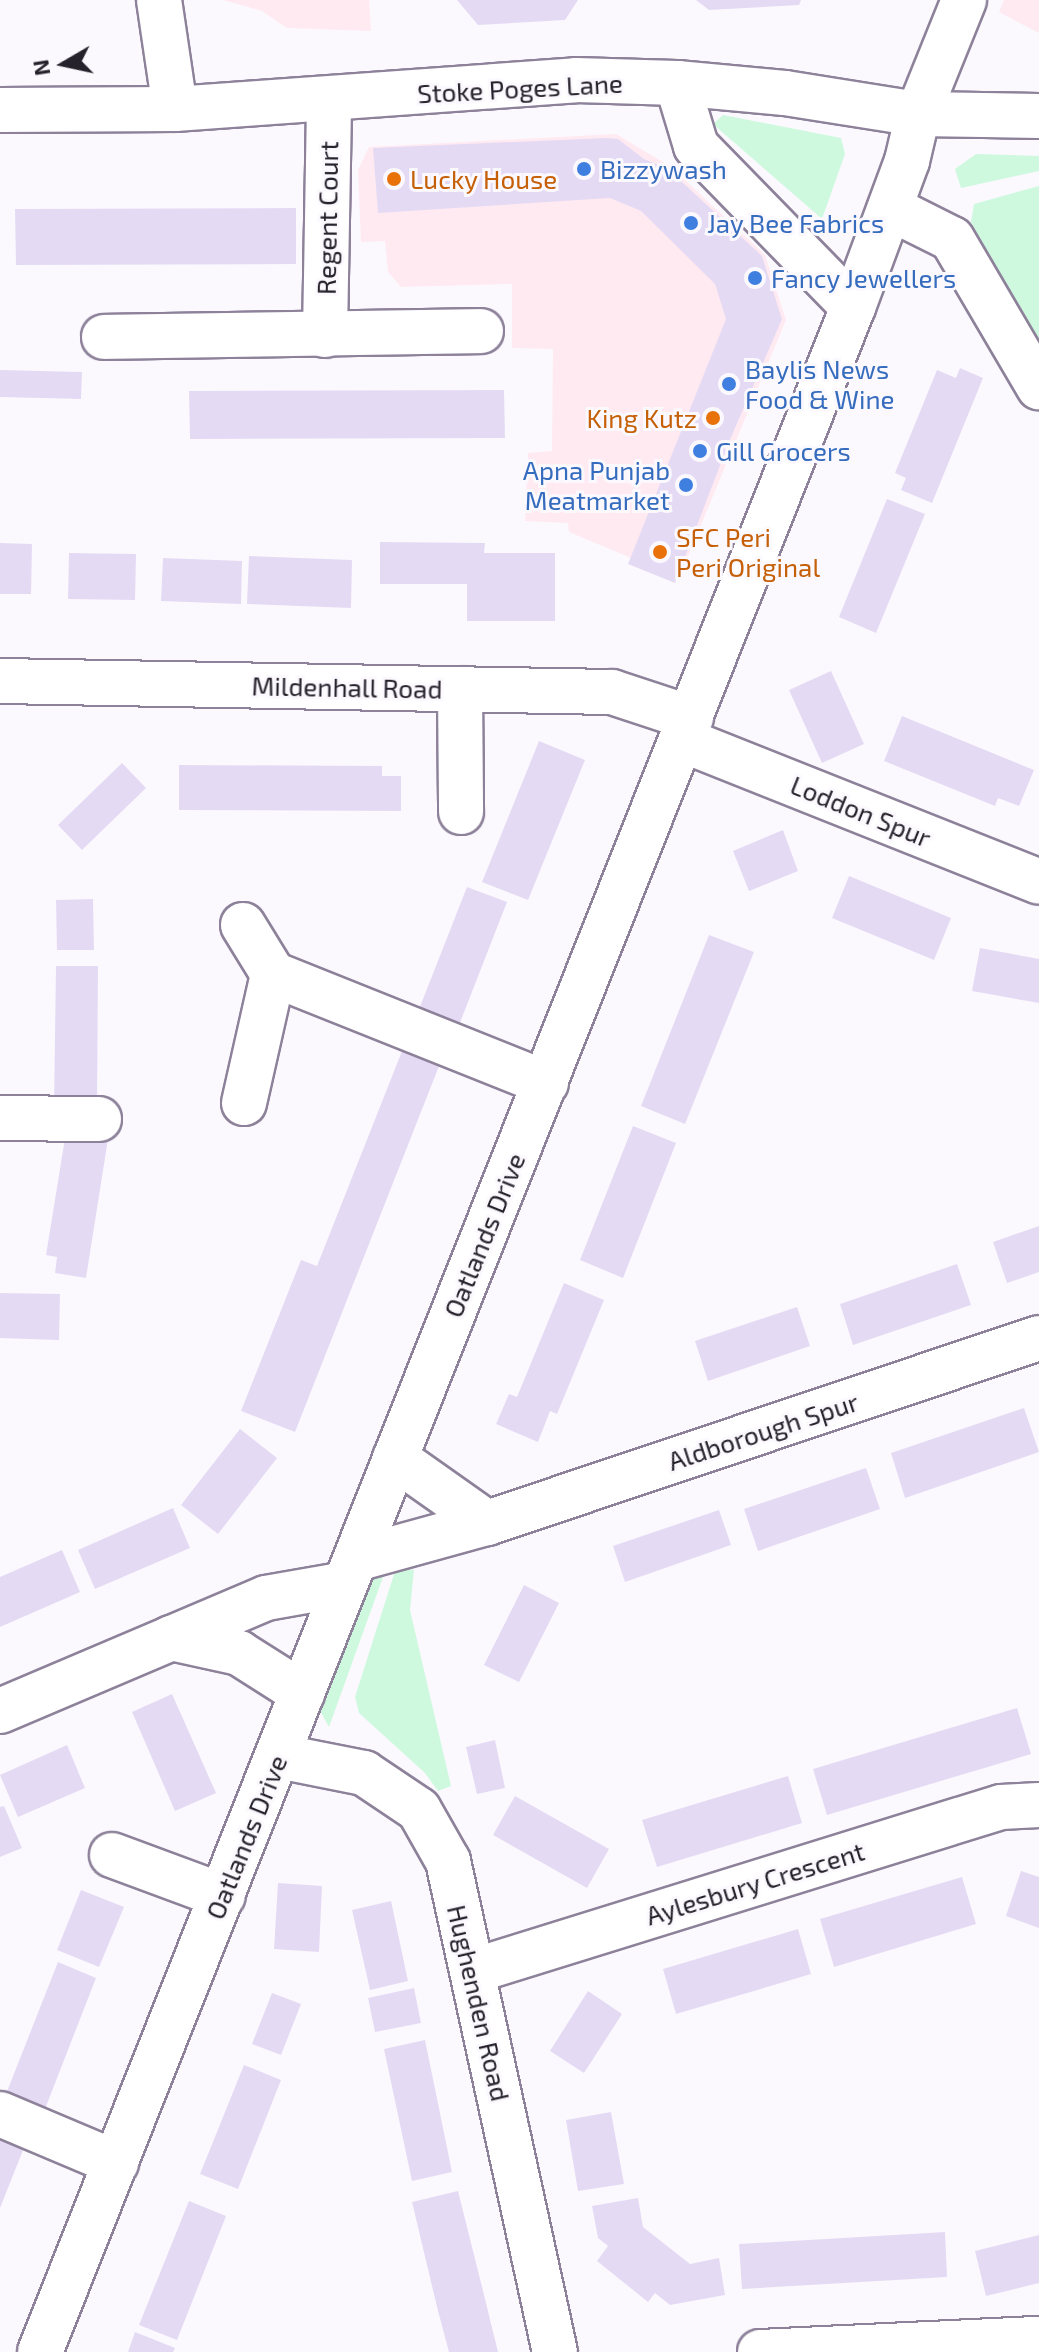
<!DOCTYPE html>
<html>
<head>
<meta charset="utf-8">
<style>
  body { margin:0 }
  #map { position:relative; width:1039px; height:2352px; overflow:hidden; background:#fbf9fe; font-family:"Exo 2",sans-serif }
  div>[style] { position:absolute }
  .commercial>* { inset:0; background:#ffeaf1 }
  .green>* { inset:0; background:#cef9df }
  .building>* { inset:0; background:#e5daf4 }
  .roads { filter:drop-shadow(2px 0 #8d829a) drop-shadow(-2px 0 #8d829a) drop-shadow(0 2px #8d829a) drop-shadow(0 -2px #8d829a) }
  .minor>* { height:44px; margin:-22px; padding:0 22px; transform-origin:22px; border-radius:22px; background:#fff }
  .dots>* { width:22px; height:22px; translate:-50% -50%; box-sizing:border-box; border:4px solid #fbf9fe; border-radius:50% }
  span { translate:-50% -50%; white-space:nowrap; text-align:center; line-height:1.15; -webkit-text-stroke:6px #fbf9fe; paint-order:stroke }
  .street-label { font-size:26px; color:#26222c }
  .shop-label { font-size:26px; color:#366cbe }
  .left { translate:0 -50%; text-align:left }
  .right { translate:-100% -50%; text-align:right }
  .food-label { font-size:26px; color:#c56008 }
  .north { position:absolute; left:24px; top:24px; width:80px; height:80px; -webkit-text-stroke:6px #fbf9fe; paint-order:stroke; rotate:261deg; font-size:22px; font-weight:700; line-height:32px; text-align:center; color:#26222c }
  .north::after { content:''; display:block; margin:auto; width:28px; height:36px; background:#26222c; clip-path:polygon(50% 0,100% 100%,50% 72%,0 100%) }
</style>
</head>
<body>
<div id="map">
  <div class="commercial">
    <div style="clip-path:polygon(223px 0,369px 0,371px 31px,287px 28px,262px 11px)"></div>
    <div style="clip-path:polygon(1004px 0,1039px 0,1039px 33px,999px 12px)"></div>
    <div style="clip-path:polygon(616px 134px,671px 167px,765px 255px,786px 320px,679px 578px,569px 532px,568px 523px,525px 521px,528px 453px,552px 451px,553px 349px,512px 348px,512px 284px,401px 287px,388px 272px,385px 241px,361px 242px,358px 170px,369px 147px)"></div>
  </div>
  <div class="green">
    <div style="clip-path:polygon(723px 115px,841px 138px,845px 154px,822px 219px,713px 124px)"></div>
    <div style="clip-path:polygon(976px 154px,1039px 156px,1039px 171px,961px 188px,955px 169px)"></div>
    <div style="clip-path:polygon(1039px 186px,1039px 342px,971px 222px,974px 204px)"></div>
    <div style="clip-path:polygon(387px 1566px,329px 1727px,318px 1707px,358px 1580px)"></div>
    <div style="clip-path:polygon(396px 1568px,414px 1570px,410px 1610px,451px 1786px,438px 1791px,425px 1773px,359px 1713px,355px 1697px)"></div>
  </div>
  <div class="building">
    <div style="clip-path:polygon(457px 0,578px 0,565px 20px,478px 25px)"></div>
    <div style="clip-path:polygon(696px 0,801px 0,799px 5px,709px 10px)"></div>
    <div style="clip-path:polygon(606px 138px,618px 139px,644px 159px,668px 169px,762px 256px,782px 319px,729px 442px,675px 583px,628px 564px,726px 319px,715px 284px,641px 211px,610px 198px,378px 213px,373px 148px)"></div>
    <div style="clip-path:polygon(296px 208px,296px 264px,16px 265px,15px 209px)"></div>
    <div style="clip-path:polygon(960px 368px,983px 378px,932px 503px,901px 490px,906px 478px,895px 473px,937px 370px,956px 378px)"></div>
    <div style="clip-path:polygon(0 370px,82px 372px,81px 399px,0 397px)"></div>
    <div style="clip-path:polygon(504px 390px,505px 438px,190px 439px,189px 391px)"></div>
    <div style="clip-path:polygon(887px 499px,925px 514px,876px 633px,839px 617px)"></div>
    <div style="clip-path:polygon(380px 542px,485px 543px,484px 553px,555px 553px,555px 621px,467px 621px,467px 584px,380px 584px)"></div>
    <div style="clip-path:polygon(0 543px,32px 544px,31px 594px,0 594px)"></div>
    <div style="clip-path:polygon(69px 553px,136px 554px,135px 600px,68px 599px)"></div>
    <div style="clip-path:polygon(249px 556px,352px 560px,351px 608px,247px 604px)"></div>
    <div style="clip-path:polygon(163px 558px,242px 561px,241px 604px,161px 601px)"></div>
    <div style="clip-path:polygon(831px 671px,864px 744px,822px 763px,789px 690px)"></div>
    <div style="clip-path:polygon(902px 716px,1034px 770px,1019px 806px,998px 798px,995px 806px,884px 761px)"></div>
    <div style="clip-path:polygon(539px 741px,585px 760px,528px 900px,482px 882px)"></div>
    <div style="clip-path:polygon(122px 763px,146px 788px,82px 850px,58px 825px)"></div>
    <div style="clip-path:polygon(179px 765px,382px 766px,382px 776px,401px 776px,401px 811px,179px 810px)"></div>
    <div style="clip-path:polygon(783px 830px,798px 871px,749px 891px,733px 851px)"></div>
    <div style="clip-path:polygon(849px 876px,951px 918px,934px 960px,832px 918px)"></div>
    <div style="clip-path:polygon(467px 887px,507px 902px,454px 1038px,414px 1022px)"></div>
    <div style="clip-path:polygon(93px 899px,94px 950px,57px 950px,56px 900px)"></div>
    <div style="clip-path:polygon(709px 935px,754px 952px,685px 1124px,641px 1106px)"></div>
    <div style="clip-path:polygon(980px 948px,1039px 959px,1039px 1003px,972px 991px)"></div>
    <div style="clip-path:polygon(56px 966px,98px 966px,97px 1109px,54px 1108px)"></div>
    <div style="clip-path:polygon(406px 1041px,443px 1056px,295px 1432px,241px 1411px,301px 1260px,317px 1266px)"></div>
    <div style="clip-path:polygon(633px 1126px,676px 1143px,623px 1278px,580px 1260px)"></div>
    <div style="clip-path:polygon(66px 1132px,108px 1139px,86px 1278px,55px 1273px,57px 1257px,46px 1255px)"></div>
    <div style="clip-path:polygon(1039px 1226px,1039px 1272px,1007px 1283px,993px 1242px)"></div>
    <div style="clip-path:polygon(957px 1264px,971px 1305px,853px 1345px,840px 1304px)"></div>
    <div style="clip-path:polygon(564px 1283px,604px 1300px,557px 1414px,550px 1411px,538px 1442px,496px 1424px,509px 1394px,517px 1397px)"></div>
    <div style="clip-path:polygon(0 1293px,60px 1294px,59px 1340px,0 1338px)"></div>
    <div style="clip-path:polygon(797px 1307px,810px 1346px,708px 1381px,695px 1341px)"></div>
    <div style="clip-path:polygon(1024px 1408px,1039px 1452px,905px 1498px,891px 1453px)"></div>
    <div style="clip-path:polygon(240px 1429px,277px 1458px,218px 1534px,181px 1505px)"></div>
    <div style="clip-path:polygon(866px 1468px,880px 1509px,758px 1551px,744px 1509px)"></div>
    <div style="clip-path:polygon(173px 1508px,190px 1548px,95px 1589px,78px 1550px)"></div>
    <div style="clip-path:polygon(719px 1510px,731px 1545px,625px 1582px,613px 1546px)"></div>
    <div style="clip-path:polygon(62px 1550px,80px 1592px,0 1627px,0 1577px)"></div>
    <div style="clip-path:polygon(524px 1585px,559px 1603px,519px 1682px,484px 1665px)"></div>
    <div style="clip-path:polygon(172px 1694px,216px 1793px,175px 1811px,132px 1712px)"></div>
    <div style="clip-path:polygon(1017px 1708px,1031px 1754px,827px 1815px,813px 1769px)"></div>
    <div style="clip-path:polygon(495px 1740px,505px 1788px,477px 1794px,466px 1747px)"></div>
    <div style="clip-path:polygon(67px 1745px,85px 1788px,18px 1817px,0 1775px)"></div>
    <div style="clip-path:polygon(788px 1776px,802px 1823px,657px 1867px,642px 1820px)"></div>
    <div style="clip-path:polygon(515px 1796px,609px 1849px,587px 1888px,493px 1835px)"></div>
    <div style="clip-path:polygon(4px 1806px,22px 1848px,0 1857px,0 1807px)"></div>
    <div style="clip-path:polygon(1021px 1871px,1039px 1877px,1039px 1928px,1006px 1916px)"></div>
    <div style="clip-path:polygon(962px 1877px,976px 1924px,834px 1967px,820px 1919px)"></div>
    <div style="clip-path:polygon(278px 1883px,322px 1886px,319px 1952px,274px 1949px)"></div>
    <div style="clip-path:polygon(81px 1890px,124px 1907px,99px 1967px,57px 1950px)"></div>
    <div style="clip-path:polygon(391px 1901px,408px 1981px,370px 1990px,352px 1910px)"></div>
    <div style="clip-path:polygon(798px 1929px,811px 1974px,676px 2014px,663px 1969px)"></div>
    <div style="clip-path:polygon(58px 1962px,96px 1978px,45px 2109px,6px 2094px)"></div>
    <div style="clip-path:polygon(414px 1988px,421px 2023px,375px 2032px,368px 1998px)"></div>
    <div style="clip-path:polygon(588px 1991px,622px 2014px,584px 2073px,550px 2051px)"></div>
    <div style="clip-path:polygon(272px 1993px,301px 2004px,281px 2055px,252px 2044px)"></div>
    <div style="clip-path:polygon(425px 2040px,452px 2172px,412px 2181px,384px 2049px)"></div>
    <div style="clip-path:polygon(244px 2065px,281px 2080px,238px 2189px,200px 2174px)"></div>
    <div style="clip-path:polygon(611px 2112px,624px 2184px,578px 2191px,566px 2120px)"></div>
    <div style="clip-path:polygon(0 2118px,31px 2130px,0 2208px)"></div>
    <div style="clip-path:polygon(458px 2191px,485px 2299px,498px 2352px,449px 2352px,438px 2311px,412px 2202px)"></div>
    <div style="clip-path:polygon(638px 2198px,643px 2227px,690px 2264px,719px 2258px,725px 2295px,670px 2305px,655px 2293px,648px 2302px,597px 2261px,608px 2246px,598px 2238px,592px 2206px)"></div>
    <div style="clip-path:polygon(189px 2201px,226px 2216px,177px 2340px,139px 2325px)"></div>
    <div style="clip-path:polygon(945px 2232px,947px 2277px,742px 2289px,739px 2244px)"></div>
    <div style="clip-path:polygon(1039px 2235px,1039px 2283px,986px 2296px,975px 2251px)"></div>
    <div style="clip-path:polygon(135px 2332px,175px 2348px,173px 2352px,128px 2352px)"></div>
  </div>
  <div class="roads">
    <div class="minor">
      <div style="left:159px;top:0;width:110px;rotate:81.6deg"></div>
      <div style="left:677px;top:83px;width:66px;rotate:73.2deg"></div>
      <div style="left:696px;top:146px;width:225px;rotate:45.7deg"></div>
      <div style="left:0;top:110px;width:175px;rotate:-0.3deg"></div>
      <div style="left:175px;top:109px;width:402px;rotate:-4.1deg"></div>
      <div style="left:576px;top:80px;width:101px;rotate:1.7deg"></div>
      <div style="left:677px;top:83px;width:108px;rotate:5.3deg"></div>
      <div style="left:785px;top:93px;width:135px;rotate:9deg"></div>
      <div style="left:918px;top:114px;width:121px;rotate:0.9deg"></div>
      <div style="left:890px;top:208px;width:69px;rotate:26.6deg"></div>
      <div style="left:952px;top:239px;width:172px;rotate:59.6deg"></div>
      <div style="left:325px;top:335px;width:234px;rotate:-89deg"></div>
      <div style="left:104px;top:337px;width:377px;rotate:-0.9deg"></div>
      <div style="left:0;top:681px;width:612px;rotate:1.03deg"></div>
      <div style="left:612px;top:692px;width:83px;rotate:18.2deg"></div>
      <div style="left:460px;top:689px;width:123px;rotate:89.5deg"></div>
      <div style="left:683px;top:740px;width:383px;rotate:21.7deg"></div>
      <div style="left:243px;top:925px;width:57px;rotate:58.5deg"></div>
      <div style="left:244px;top:1103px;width:132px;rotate:-77.3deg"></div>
      <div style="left:273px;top:974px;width:294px;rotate:21.8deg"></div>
      <div style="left:0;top:1118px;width:99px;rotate:0.6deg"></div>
      <div style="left:395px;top:1458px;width:113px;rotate:35.2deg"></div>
      <div style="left:356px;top:1559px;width:136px;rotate:-15.4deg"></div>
      <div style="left:487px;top:1523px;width:582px;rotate:-18.53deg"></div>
      <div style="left:171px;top:1638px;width:70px;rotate:12.4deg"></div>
      <div style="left:239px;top:1653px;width:75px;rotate:32.4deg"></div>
      <div style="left:0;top:1711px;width:289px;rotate:-23deg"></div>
      <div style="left:266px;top:1598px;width:80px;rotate:-10deg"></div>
      <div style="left:278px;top:1756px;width:88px;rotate:11.2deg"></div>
      <div style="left:364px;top:1773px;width:66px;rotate:33.9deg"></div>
      <div style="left:419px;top:1810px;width:59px;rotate:60.4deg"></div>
      <div style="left:448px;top:1861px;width:503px;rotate:77.71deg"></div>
      <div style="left:112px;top:1855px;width:118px;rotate:20.3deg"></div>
      <div style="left:473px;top:1971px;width:553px;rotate:-17.26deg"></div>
      <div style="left:1001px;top:1807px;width:38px;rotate:-3deg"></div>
      <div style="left:0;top:2114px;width:126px;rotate:22.9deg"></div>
      <div style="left:40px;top:2352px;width:2201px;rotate:-68.32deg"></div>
      <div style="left:853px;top:307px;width:156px;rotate:-69.7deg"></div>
      <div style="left:907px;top:161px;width:48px;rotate:-76.8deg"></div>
      <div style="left:918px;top:114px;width:123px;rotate:-68deg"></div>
      <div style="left:760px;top:2352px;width:279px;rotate:-2.7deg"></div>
    </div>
  </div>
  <div class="dots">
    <div style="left:584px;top:169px;background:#3f7fe0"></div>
    <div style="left:394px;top:179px;background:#e8710a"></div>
    <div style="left:691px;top:223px;background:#3f7fe0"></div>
    <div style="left:755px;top:278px;background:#3f7fe0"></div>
    <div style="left:729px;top:384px;background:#3f7fe0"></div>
    <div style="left:713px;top:418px;background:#e8710a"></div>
    <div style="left:700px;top:451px;background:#3f7fe0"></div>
    <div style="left:686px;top:485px;background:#3f7fe0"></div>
    <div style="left:660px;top:552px;background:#e8710a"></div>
  </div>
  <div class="street-label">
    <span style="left:520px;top:88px;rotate:-3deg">Stoke Poges Lane</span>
    <span style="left:327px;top:218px;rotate:-89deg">Regent Court</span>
    <span style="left:347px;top:687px;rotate:1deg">Mildenhall Road</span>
    <span style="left:861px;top:811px;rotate:22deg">Loddon Spur</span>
    <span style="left:484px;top:1235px;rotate:-68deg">Oatlands Drive</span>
    <span style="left:763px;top:1431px;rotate:-18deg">Aldborough Spur</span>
    <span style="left:246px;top:1837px;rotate:-68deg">Oatlands Drive</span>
    <span style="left:755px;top:1883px;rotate:-17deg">Aylesbury Crescent</span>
    <span style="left:479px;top:2003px;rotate:77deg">Hughenden Road</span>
  </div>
  <div class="shop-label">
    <span class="left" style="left:600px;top:169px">Bizzywash</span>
    <span class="left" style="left:707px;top:223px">Jay Bee Fabrics</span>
    <span class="left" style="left:771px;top:278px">Fancy Jewellers</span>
    <span class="left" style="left:745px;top:384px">Baylis News<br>Food &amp; Wine</span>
    <span class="left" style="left:716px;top:451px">Gill Grocers</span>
    <span class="right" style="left:670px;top:485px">Apna Punjab<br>Meatmarket</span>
  </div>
  <div class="food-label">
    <span class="left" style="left:410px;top:179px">Lucky House</span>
    <span class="right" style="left:697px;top:418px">King Kutz</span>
    <span class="left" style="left:676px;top:552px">SFC Peri<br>Peri Original</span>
  </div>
  <div class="north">N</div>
</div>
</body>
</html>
